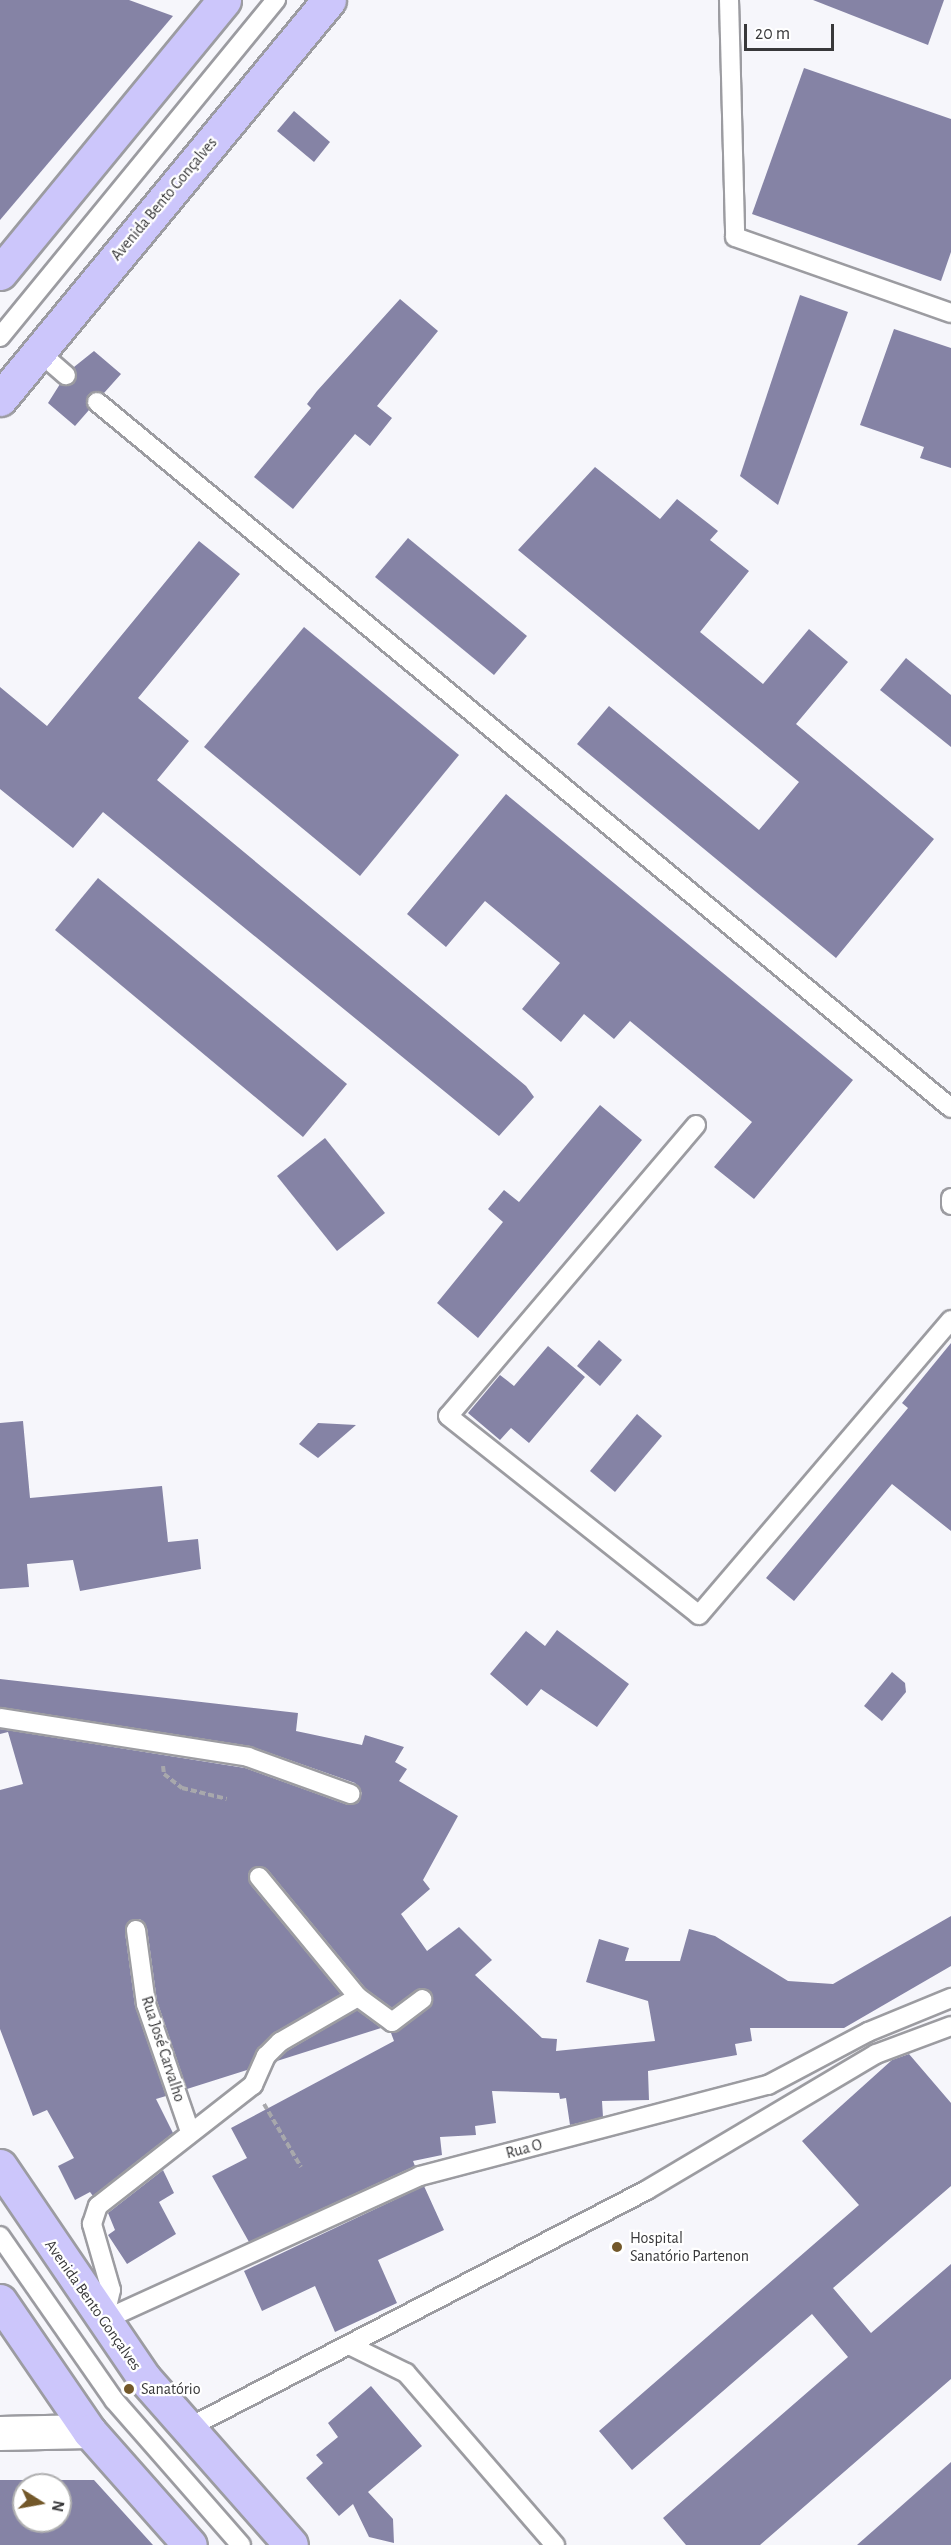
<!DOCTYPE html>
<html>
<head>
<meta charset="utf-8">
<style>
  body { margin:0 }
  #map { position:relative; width:951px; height:2545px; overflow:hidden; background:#f6f6fb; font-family:"Alegreya Sans",sans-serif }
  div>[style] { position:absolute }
  .building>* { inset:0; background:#8583a5 }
  .path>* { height:4px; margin-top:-2px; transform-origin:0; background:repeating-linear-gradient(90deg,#a8a8ac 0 6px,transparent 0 9px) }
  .roads { filter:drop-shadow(2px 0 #9c9ca1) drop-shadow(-2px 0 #9c9ca1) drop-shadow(0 2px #9c9ca1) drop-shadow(0 -2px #9c9ca1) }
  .service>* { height:18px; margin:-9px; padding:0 9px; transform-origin:9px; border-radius:9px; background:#fff }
  .minor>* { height:33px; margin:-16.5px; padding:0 16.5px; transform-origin:16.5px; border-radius:16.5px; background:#fff }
  .primary>* { height:33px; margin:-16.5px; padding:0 16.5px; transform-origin:16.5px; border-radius:16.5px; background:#ccc6fb }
  .dots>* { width:16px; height:16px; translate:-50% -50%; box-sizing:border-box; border:3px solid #fff; border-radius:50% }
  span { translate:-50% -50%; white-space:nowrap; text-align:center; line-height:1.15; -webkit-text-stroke:4.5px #fff; paint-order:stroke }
  .street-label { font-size:16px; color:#38383a }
  .poi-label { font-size:16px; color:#38383a }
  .left { translate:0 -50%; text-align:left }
  .north { position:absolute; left:12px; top:2473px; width:60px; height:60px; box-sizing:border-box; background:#fff; border:2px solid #afafb0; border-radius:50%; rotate:101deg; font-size:16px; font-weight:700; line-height:24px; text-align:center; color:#38383a }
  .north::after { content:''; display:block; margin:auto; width:21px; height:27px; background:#73582a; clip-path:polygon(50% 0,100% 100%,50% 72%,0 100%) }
  .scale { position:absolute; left:744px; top:24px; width:90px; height:27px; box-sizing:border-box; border:3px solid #38383a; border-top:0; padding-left:8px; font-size:18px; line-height:21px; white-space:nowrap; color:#38383a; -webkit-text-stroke:4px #fff; paint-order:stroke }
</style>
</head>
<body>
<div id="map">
  <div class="building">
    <div style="clip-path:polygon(0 0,129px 0,173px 16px,0 220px)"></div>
    <div style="clip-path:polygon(813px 0,944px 0,928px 45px)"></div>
    <div style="clip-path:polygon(804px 68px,951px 119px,951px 252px,941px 281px,752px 214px)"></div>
    <div style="clip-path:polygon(294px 111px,330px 142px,314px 162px,277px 131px)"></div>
    <div style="clip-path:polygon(800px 295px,848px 312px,778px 505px,740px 476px)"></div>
    <div style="clip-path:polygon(400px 299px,438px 331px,377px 406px,392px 418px,370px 446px,355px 434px,293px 509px,254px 477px,311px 408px,307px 404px,317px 391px)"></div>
    <div style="clip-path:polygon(894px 329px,951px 348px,951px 468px,920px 458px,924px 447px,860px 425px)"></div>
    <div style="clip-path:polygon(94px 351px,121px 374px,104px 393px,89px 394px,89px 410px,75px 426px,48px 403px,60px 384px,74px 383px,74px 367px)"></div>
    <div style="clip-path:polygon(595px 467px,660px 519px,677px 499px,718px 531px,710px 540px,749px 571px,700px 632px,763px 684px,809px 629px,848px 662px,796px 724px,934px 839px,836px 958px,577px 744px,609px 706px,759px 830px,799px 782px,518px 550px)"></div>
    <div style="clip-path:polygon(408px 538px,527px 636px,494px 675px,375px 577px)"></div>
    <div style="clip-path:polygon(199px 541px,240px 574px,138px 698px,189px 741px,157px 780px,526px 1086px,534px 1097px,499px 1136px,103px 812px,73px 848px,0 789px,0 687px,47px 726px)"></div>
    <div style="clip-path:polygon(304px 627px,459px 755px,360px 876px,204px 747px)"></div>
    <div style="clip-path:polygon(906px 658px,951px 695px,951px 747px,880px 690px)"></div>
    <div style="clip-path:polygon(506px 794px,853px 1080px,754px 1199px,714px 1167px,752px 1122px,630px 1021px,614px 1039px,584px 1014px,561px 1042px,522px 1009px,560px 963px,485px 901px,446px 947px,407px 914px)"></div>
    <div style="clip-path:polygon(98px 878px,347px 1084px,303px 1137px,55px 930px)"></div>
    <div style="clip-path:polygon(600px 1105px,642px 1140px,478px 1338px,437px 1303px,503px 1222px,488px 1209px,504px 1190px,519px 1202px)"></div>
    <div style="clip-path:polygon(325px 1138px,385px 1213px,337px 1251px,277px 1176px)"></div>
    <div style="clip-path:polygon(599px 1340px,622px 1360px,600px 1386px,577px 1366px)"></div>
    <div style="clip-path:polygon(951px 1343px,951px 1531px,892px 1484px,794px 1601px,766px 1578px,908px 1408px,902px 1403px)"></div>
    <div style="clip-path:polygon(548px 1346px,585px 1377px,529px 1443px,511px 1428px,500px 1440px,468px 1413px,500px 1375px,514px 1386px)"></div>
    <div style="clip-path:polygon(637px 1414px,662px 1436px,615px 1492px,590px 1471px)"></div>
    <div style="clip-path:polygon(23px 1421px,30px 1498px,162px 1486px,168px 1542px,198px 1539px,201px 1569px,80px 1591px,73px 1560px,27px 1564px,29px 1587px,0 1589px,0 1423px)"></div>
    <div style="clip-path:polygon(318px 1423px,356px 1425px,318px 1458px,299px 1444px)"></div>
    <div style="clip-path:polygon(557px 1630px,629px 1684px,597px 1727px,541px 1689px,527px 1706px,490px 1674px,526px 1631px,545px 1646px)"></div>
    <div style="clip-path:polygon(892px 1672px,905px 1683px,906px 1692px,882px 1721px,864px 1706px)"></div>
    <div style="clip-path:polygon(0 1679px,298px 1713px,296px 1731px,362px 1745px,365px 1735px,404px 1747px,395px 1762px,407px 1769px,399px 1781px,458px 1816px,423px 1880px,430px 1889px,401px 1914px,427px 1951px,459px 1927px,492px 1960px,475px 1975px,542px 2038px,557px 2039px,556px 2051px,655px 2041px,648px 2001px,586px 1982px,599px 1939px,629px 1948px,625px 1961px,680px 1961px,689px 1929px,715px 1936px,788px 1981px,833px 1984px,951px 1916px,951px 1966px,844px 2028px,750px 2028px,752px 2041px,735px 2044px,737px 2055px,648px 2071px,649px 2100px,602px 2101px,603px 2117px,570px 2125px,566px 2098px,560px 2099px,559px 2093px,492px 2091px,496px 2123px,475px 2126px,476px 2135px,440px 2137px,442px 2155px,413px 2161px,415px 2166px,249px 2242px,212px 2176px,247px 2158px,231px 2128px,394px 2041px,391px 2033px,429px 2008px,433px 1998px,420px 1988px,392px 2008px,366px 1989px,268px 1870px,257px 1866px,248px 1874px,250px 1884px,341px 1994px,272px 2034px,247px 2070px,187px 2089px,157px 2001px,147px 1928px,140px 1919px,129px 1922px,125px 1932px,135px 2006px,166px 2096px,156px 2099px,173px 2133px,93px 2196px,90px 2192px,75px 2200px,58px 2166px,74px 2158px,47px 2110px,33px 2116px,0 2029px,0 1790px,23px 1784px,8px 1732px,0 1734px,0 1729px,245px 1768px,348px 1805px,358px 1803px,362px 1793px,355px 1783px,250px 1746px,0 1707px)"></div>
    <div style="clip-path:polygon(357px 2010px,381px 2028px,277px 2061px,287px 2051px)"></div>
    <div style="clip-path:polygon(909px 2054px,951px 2103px,951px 2186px,833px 2288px,871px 2333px,951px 2264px,951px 2379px,760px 2545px,686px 2545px,663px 2518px,848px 2357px,812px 2314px,632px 2470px,599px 2431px,859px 2205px,802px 2141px,892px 2060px)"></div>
    <div style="clip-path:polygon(163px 2170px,174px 2193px,159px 2202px,176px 2234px,127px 2264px,108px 2235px,115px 2230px,108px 2213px)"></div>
    <div style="clip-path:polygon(424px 2186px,444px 2230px,378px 2260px,397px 2303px,335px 2332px,315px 2286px,262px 2311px,244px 2271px)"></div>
    <div style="clip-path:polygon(371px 2386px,422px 2446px,368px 2492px,393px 2519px,394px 2543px,369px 2537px,353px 2504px,339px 2516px,306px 2478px,323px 2463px,316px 2455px,338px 2437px,328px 2423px)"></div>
    <div style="clip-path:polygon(951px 2462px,951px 2545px,857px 2545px)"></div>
    <div style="clip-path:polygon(evenodd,0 2480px,94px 2480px,153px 2545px,0 2545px,0 2480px,24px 2485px,60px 2485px,60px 2521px,24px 2521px,24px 2485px)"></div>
  </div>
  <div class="path">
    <div style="left:163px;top:1766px;width:8px;rotate:83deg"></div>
    <div style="left:164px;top:1774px;width:23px;rotate:38deg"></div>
    <div style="left:182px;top:1788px;width:46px;rotate:13.7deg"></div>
    <div style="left:264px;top:2104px;width:73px;rotate:59.6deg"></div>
  </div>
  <div class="roads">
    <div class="service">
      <div style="left:729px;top:0;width:237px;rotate:88.5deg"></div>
      <div style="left:735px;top:237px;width:229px;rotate:19.4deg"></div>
      <div style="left:0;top:337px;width:436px;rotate:-50.7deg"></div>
      <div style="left:38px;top:351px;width:37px;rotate:41deg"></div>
      <div style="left:97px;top:402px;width:1108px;rotate:39.58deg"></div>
      <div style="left:696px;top:1125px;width:382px;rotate:130.4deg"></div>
      <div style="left:448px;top:1416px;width:320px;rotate:38.4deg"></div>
      <div style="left:699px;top:1615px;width:388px;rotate:-49.5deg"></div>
      <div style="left:951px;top:1198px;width:7px;rotate:90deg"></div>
      <div style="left:0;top:1718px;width:251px;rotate:8.9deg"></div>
      <div style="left:248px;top:1757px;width:109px;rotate:19.8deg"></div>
      <div style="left:259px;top:1877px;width:156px;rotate:50.5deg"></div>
      <div style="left:358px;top:1997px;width:42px;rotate:36.3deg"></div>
      <div style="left:392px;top:2022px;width:38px;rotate:-37deg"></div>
      <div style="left:136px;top:1930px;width:75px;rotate:82.3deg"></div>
      <div style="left:146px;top:2004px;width:135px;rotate:71deg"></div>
      <div style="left:0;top:2236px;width:200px;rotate:55.2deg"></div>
      <div style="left:114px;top:2400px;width:193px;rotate:48.8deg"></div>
      <div style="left:104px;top:2320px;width:347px;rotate:-24.5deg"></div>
      <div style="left:420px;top:2176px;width:360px;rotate:-14.7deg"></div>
      <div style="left:768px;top:2085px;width:113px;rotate:-27.9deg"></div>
      <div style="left:868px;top:2032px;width:90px;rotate:-22.3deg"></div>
      <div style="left:104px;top:2320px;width:31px;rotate:-77deg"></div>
      <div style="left:111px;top:2290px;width:69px;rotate:-106.1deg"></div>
      <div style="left:92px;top:2224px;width:19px;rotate:-72deg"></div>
      <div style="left:98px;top:2206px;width:197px;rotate:-38deg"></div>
      <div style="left:253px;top:2085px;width:32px;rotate:-66deg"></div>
      <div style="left:266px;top:2056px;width:20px;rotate:-45deg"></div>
      <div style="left:280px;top:2042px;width:90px;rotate:-30deg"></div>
      <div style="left:353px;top:2347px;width:59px;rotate:26.1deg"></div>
      <div style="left:406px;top:2373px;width:228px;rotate:49.1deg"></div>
      <div style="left:188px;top:2428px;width:517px;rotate:-27.41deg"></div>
      <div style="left:647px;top:2190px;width:266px;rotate:-30.7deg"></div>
      <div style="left:876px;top:2054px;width:80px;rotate:-20.5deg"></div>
    </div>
    <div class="minor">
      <div style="left:0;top:2433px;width:89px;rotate:-1.3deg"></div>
    </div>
    <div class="primary">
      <div style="left:0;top:273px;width:353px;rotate:-50.6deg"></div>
      <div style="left:0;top:399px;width:517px;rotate:-50.49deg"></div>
      <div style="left:0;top:2166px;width:256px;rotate:55.8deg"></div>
      <div style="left:144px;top:2378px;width:222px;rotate:48.6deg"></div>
      <div style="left:0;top:2301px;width:158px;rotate:55.6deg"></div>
      <div style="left:89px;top:2431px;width:152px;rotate:48.5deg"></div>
    </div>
  </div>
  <div class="dots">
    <div style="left:617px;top:2247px;background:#73582a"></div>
    <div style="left:129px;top:2389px;background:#73582a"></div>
  </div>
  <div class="street-label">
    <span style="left:164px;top:199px;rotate:-50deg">Avenida Bento Gonçalves</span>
    <span style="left:163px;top:2049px;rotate:72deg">Rua José Carvalho</span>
    <span style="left:524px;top:2149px;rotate:-15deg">Rua O</span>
    <span style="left:93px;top:2305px;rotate:55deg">Avenida Bento Gonçalves</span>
  </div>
  <div class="poi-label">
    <span class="left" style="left:630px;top:2247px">Hospital<br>Sanatório Partenon</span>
    <span class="left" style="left:141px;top:2389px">Sanatório</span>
  </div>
  <div class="north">N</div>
  <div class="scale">20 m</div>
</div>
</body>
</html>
